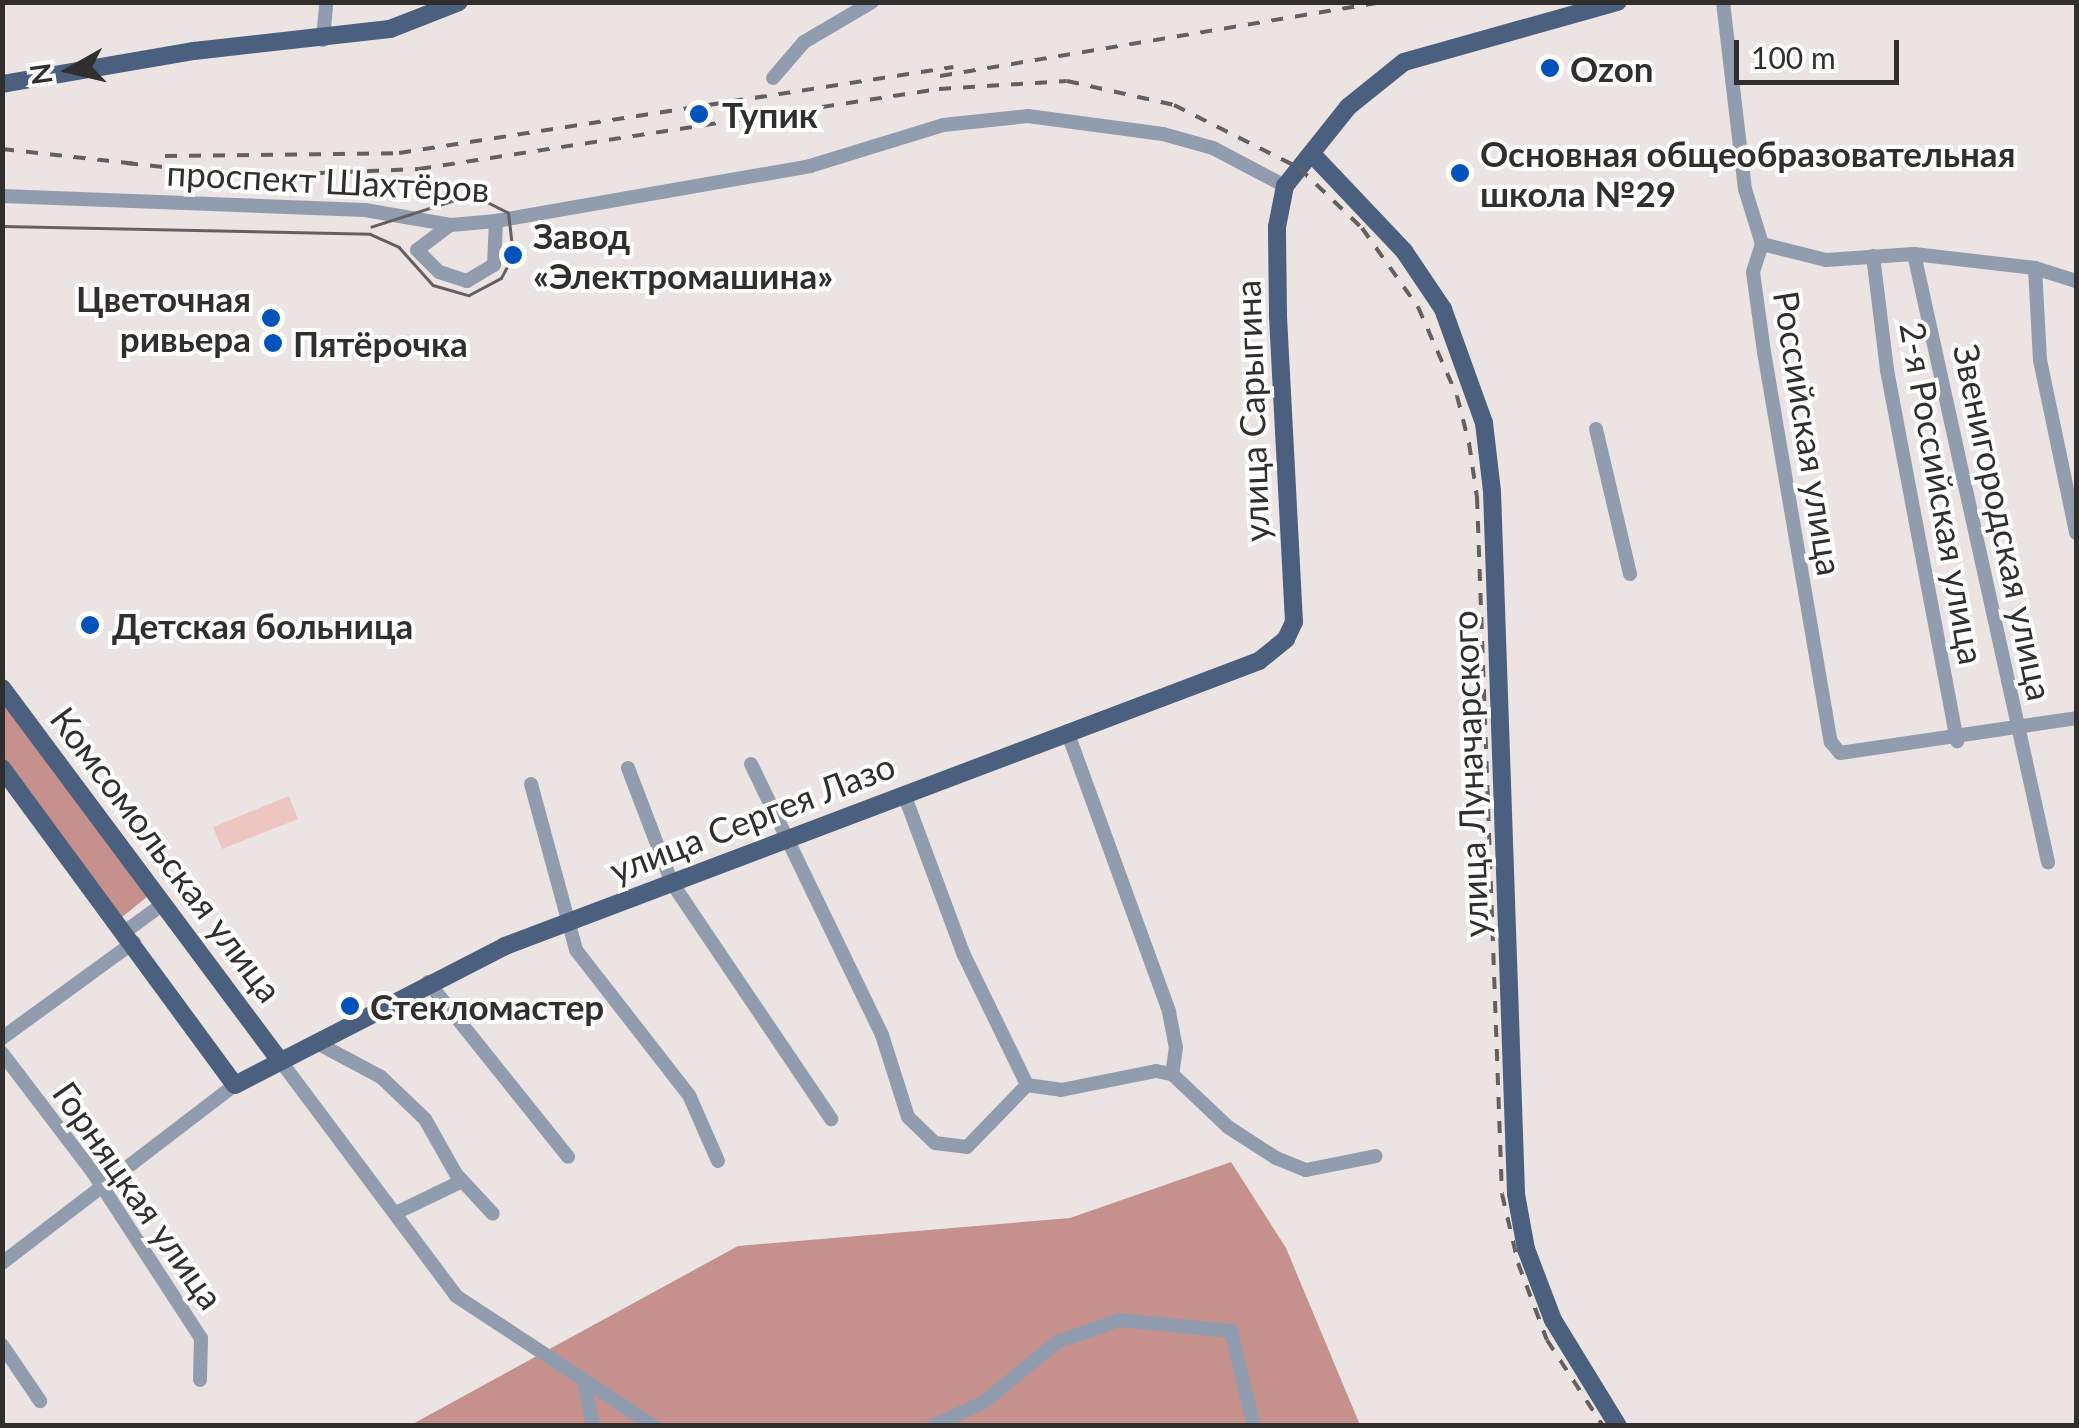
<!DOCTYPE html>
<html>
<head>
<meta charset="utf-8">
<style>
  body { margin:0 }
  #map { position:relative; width:2079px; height:1428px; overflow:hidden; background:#ece3e3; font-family:Lato,sans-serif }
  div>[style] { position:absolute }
  .green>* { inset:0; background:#edc6c2 }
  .forest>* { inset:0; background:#c6918d }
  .minor>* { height:14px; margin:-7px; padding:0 7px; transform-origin:7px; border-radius:7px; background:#919cae }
  .major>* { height:18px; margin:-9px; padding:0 9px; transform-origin:9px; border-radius:9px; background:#4b5f7e }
  .tram>* { height:2.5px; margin:-1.25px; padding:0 1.25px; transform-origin:1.25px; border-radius:1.25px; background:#656060 }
  .rail>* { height:4px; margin-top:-2px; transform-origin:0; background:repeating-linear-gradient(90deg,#656060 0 12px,transparent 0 24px) }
  .dots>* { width:28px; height:28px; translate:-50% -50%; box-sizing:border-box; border:5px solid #fff; border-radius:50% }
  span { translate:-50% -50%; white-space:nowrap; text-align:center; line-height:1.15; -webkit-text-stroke:8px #fff; paint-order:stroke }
  .poi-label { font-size:35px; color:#312e2e; font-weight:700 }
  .left { translate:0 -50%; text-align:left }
  .right { translate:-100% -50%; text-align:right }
  .street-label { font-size:35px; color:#312e2e }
  .frame { position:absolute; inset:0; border:5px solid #312e2e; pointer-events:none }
  .north { position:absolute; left:20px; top:20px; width:100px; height:100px; -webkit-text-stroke:8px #fff; paint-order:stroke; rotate:262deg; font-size:28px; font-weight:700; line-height:40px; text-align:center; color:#312e2e }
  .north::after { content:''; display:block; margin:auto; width:35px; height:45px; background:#312e2e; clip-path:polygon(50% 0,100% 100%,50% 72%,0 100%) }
  .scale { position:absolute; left:1734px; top:40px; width:165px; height:45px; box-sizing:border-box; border:5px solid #312e2e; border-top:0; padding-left:12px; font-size:30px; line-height:35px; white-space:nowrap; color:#312e2e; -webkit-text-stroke:8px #fff; paint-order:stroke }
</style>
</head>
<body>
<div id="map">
  <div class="green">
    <div style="clip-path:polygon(289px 796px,298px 819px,222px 849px,213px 827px)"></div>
  </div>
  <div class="forest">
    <div style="clip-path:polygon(3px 697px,153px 892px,121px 918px,3px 757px)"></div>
    <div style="clip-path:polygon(1231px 1162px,1286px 1248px,1360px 1425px,409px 1426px,738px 1246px,1070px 1218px)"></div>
  </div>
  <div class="minor">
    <div style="left:1723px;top:2px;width:188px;rotate:83.3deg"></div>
    <div style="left:1745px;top:189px;width:58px;rotate:72.8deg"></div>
    <div style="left:1762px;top:244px;width:29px;rotate:108deg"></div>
    <div style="left:1753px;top:272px;width:81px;rotate:82.2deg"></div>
    <div style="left:1764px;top:352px;width:396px;rotate:80.3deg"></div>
    <div style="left:1831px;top:742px;width:14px;rotate:51deg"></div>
    <div style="left:1840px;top:753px;width:239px;rotate:-8.4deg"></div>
    <div style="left:323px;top:40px;width:38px;rotate:-85deg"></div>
    <div style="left:773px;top:78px;width:48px;rotate:-49.3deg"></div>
    <div style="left:804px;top:42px;width:79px;rotate:-30.5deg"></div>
    <div style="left:2px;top:196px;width:363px;rotate:2.2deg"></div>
    <div style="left:365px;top:210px;width:87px;rotate:9.9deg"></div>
    <div style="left:451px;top:225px;width:45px;rotate:-5.1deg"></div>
    <div style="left:496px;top:221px;width:319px;rotate:-9.9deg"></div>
    <div style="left:810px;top:166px;width:139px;rotate:-17.1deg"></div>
    <div style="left:943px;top:125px;width:85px;rotate:-6deg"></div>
    <div style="left:1028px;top:116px;width:136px;rotate:7.6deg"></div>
    <div style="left:1163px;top:134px;width:52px;rotate:15.6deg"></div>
    <div style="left:1213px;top:148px;width:81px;rotate:27.8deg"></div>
    <div style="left:450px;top:225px;width:41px;rotate:142.9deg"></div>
    <div style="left:417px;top:250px;width:31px;rotate:45deg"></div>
    <div style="left:439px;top:272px;width:29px;rotate:18deg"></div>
    <div style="left:467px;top:281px;width:31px;rotate:-31deg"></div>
    <div style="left:494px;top:265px;width:44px;rotate:-87.4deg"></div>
    <div style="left:1762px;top:244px;width:66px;rotate:14deg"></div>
    <div style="left:1826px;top:260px;width:88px;rotate:-3.9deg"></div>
    <div style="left:1914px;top:254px;width:122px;rotate:6.6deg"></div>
    <div style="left:2035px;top:268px;width:43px;rotate:17.6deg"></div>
    <div style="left:1914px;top:254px;width:623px;rotate:77.57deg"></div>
    <div style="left:1873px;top:256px;width:115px;rotate:83deg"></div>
    <div style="left:1887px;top:370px;width:378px;rotate:79.3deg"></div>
    <div style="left:2035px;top:268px;width:92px;rotate:86.9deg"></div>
    <div style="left:2040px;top:360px;width:177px;rotate:78.2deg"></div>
    <div style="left:1596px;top:429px;width:149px;rotate:76.8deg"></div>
    <div style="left:1067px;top:731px;width:299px;rotate:70deg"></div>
    <div style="left:1169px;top:1012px;width:36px;rotate:79deg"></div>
    <div style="left:1176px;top:1047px;width:27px;rotate:98deg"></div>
    <div style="left:751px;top:764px;width:301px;rotate:64.2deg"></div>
    <div style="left:882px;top:1035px;width:86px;rotate:72.4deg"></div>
    <div style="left:908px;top:1117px;width:37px;rotate:44deg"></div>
    <div style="left:935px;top:1143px;width:32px;rotate:7deg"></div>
    <div style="left:967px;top:1147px;width:86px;rotate:-45.9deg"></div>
    <div style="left:1027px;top:1085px;width:34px;rotate:8deg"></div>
    <div style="left:1061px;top:1090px;width:97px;rotate:-11.3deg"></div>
    <div style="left:1156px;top:1071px;width:16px;rotate:11deg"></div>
    <div style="left:1172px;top:1074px;width:77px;rotate:43.4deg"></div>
    <div style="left:1228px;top:1127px;width:57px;rotate:32.9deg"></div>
    <div style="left:1276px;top:1158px;width:32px;rotate:22deg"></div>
    <div style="left:1306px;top:1170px;width:71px;rotate:-11.3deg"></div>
    <div style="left:628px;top:768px;width:123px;rotate:69.1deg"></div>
    <div style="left:672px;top:883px;width:285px;rotate:56deg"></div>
    <div style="left:531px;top:784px;width:172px;rotate:74.8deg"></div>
    <div style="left:576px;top:950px;width:184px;rotate:52.1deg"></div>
    <div style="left:689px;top:1095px;width:72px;rotate:66.3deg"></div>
    <div style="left:904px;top:794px;width:170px;rotate:69.6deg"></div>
    <div style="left:963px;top:953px;width:147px;rotate:64.1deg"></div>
    <div style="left:126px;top:931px;width:46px;rotate:-36.1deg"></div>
    <div style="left:428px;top:982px;width:224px;rotate:51.3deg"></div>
    <div style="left:2px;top:1038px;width:163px;rotate:-36deg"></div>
    <div style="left:321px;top:1045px;width:68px;rotate:28.1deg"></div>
    <div style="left:381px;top:1077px;width:61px;rotate:43.7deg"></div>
    <div style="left:425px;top:1119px;width:63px;rotate:60.6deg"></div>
    <div style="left:456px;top:1174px;width:54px;rotate:47.2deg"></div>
    <div style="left:2px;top:1053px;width:148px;rotate:52.7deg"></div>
    <div style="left:92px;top:1171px;width:199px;rotate:56.9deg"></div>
    <div style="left:201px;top:1338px;width:42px;rotate:91.4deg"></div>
    <div style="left:279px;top:1059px;width:296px;rotate:53.2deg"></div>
    <div style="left:456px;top:1296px;width:237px;rotate:33.3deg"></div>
    <div style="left:398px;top:1212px;width:71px;rotate:-25.8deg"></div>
    <div style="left:2px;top:1263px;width:293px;rotate:-37.4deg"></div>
    <div style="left:2px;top:1345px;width:68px;rotate:55.8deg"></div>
    <div style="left:584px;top:1381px;width:46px;rotate:78.7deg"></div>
    <div style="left:933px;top:1426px;width:56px;rotate:-25.2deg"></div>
    <div style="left:984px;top:1402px;width:94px;rotate:-39.4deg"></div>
    <div style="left:1057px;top:1342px;width:67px;rotate:-19.2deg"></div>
    <div style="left:1120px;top:1320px;width:112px;rotate:5.7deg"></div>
    <div style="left:1231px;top:1331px;width:98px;rotate:76.4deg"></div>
  </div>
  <div class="major">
    <div style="left:2px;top:84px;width:195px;rotate:-9.8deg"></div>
    <div style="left:194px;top:51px;width:197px;rotate:-6.4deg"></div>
    <div style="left:390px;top:29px;width:74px;rotate:-21.4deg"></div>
    <div style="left:1312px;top:154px;width:134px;rotate:46.5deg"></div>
    <div style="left:1404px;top:251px;width:70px;rotate:56.1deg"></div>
    <div style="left:1443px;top:309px;width:121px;rotate:70.2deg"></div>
    <div style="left:1484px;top:423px;width:68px;rotate:83.3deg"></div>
    <div style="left:1492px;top:491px;width:703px;rotate:88.04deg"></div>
    <div style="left:1516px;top:1194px;width:56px;rotate:79.7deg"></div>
    <div style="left:1526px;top:1249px;width:76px;rotate:69.2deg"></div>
    <div style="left:1553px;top:1320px;width:124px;rotate:58.5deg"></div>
    <div style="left:2px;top:688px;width:463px;rotate:53.3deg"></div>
    <div style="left:2px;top:768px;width:393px;rotate:53.7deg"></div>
    <div style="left:235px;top:1085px;width:304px;rotate:-27.2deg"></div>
    <div style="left:505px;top:946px;width:806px;rotate:-20.71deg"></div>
    <div style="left:1259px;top:661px;width:35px;rotate:-39deg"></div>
    <div style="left:1286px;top:639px;width:19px;rotate:-65deg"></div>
    <div style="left:1294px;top:622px;width:308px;rotate:-93deg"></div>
    <div style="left:1278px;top:314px;width:87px;rotate:-90.7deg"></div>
    <div style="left:1277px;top:227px;width:42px;rotate:-79deg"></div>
    <div style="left:1285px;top:186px;width:101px;rotate:-51.4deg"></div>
    <div style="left:1348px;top:107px;width:72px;rotate:-38.8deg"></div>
    <div style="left:1404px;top:62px;width:222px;rotate:-15.7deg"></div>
  </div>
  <div class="tram">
    <div style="left:2px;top:226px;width:368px;rotate:1.2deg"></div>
    <div style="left:370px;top:234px;width:32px;rotate:24deg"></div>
    <div style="left:399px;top:247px;width:51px;rotate:48.2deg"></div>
    <div style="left:433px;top:285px;width:37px;rotate:16deg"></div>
    <div style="left:469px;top:295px;width:36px;rotate:-28deg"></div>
    <div style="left:501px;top:278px;width:26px;rotate:-62deg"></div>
    <div style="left:513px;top:255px;width:42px;rotate:-96.8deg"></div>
    <div style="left:508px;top:213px;width:40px;rotate:-153.4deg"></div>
    <div style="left:472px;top:195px;width:105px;rotate:162.3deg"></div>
  </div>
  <div class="rail">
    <div style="left:940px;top:76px;width:450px;rotate:-9.5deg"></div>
    <div style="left:2px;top:149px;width:136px;rotate:6.3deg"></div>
    <div style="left:165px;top:156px;width:234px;rotate:-0.7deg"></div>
    <div style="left:399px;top:153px;width:561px;rotate:-8.82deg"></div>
    <div style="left:126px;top:163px;width:122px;rotate:6.1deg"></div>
    <div style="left:247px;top:176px;width:172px;rotate:-2.3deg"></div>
    <div style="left:419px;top:169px;width:526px;rotate:-8.75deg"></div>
    <div style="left:939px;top:89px;width:128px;rotate:-3.6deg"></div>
    <div style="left:1067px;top:81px;width:110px;rotate:12.6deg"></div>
    <div style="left:1174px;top:105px;width:140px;rotate:26.7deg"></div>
    <div style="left:1299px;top:168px;width:87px;rotate:43.6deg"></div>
    <div style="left:1362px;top:228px;width:97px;rotate:54.7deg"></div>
    <div style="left:1418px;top:307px;width:97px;rotate:66.3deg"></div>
    <div style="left:1457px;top:396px;width:49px;rotate:75.7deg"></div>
    <div style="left:1469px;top:443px;width:55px;rotate:81.6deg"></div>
    <div style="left:1477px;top:497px;width:697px;rotate:87.95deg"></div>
    <div style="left:1502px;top:1194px;width:71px;rotate:76.9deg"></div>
    <div style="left:1518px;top:1263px;width:82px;rotate:69.4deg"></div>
    <div style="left:1547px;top:1340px;width:103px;rotate:56.9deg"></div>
  </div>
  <div class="dots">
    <div style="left:1550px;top:68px;background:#0152bb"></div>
    <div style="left:699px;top:114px;background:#0152bb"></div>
    <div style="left:1460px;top:173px;background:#0152bb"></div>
    <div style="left:513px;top:255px;background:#0152bb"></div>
    <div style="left:271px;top:318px;background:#0152bb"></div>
    <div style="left:273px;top:343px;background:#0152bb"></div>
    <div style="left:90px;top:625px;background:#0152bb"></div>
    <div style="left:350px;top:1006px;background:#0152bb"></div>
  </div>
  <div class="poi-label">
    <span class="left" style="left:1570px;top:68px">Ozon</span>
    <span class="left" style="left:722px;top:114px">Тупик</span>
    <span class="left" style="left:1480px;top:173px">Основная общеобразовательная<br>школа №29</span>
    <span class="left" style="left:533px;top:255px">Завод<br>«Электромашина»</span>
    <span class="right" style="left:251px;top:318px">Цветочная<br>ривьера</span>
    <span class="left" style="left:293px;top:343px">Пятёрочка</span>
    <span class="left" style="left:112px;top:625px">Детская больница</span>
    <span class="left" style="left:370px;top:1006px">Стекломастер</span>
  </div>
  <div class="street-label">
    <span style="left:328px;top:180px;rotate:3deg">проспект Шахтёров</span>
    <span style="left:1251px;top:411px;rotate:-92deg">улица Сарыгина</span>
    <span style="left:1809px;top:433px;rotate:81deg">Российская улица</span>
    <span style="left:1943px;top:493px;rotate:80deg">2-я Российская улица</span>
    <span style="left:2004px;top:522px;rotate:78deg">Звенигородская улица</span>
    <span style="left:1469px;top:774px;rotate:-92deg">улица Луначарского</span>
    <span style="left:752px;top:817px;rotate:-21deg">улица Сергея Лазо</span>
    <span style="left:167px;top:854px;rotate:53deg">Комсомольская улица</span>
    <span style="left:139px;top:1195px;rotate:55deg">Горняцкая улица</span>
  </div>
  <div class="frame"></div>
  <div class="north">N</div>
  <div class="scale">100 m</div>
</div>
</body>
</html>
